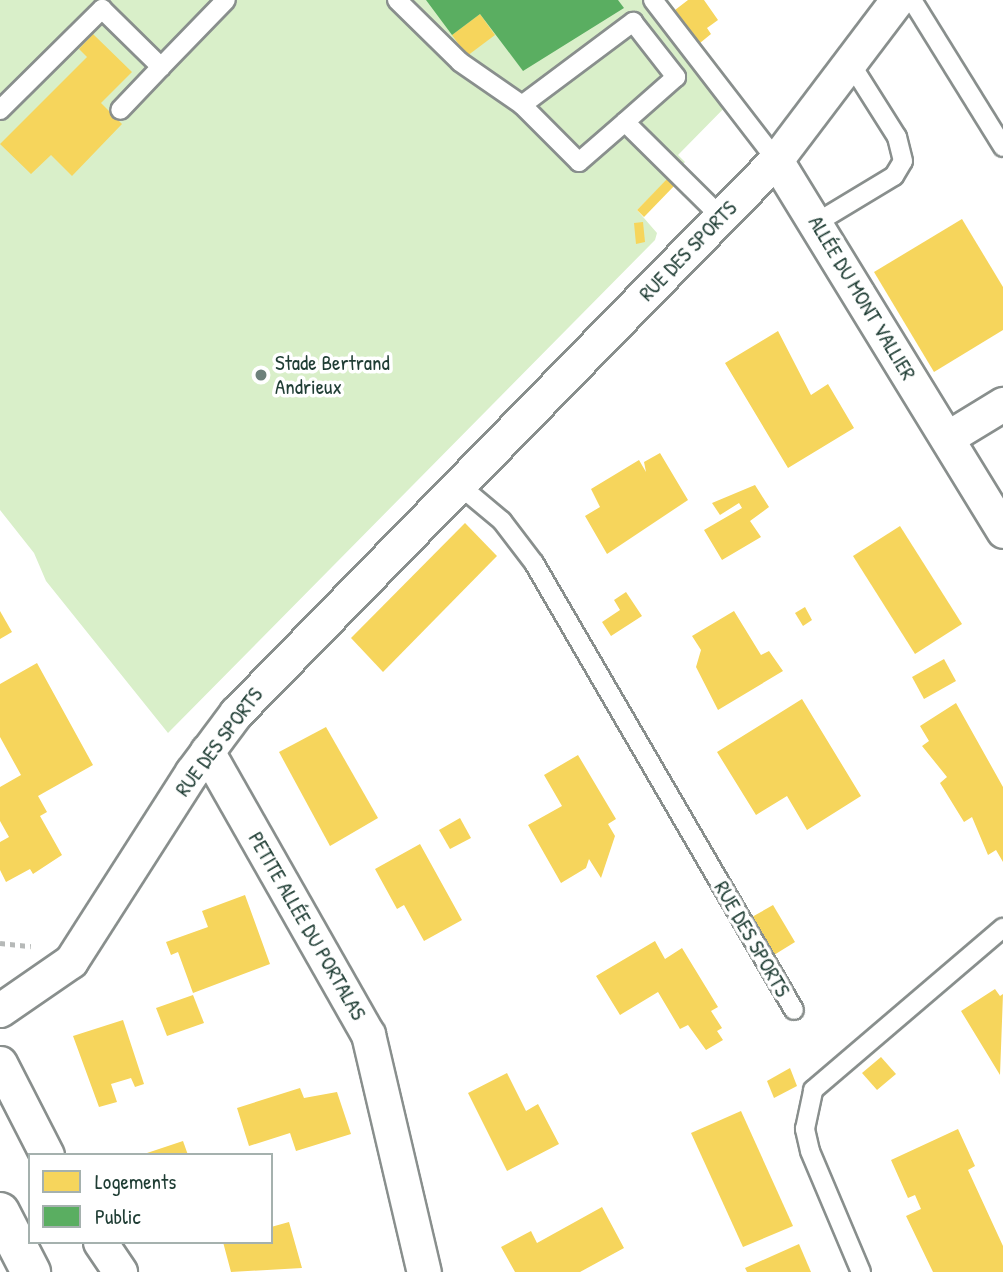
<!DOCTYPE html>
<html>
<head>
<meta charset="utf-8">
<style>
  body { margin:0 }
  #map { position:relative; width:1003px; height:1272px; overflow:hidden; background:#fff; font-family:"Patrick Hand",sans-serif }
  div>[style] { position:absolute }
  .green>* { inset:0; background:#d9efc9 }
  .homes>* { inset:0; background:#f6d55c }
  .public>* { inset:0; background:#5aae61 }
  .path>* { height:4.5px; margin-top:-2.25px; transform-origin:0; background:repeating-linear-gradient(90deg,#b6b9b8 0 5px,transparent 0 10px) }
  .roads { filter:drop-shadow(2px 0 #898f8d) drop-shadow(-2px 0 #898f8d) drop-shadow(0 2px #898f8d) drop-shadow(0 -2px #898f8d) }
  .service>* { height:18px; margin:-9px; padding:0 9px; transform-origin:9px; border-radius:9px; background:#fff }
  .minor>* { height:33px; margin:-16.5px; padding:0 16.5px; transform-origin:16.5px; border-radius:16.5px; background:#fff }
  .trunk>* { height:38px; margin:-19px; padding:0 19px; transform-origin:19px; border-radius:19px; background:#fff }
  .dots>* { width:19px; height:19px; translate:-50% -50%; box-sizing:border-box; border:4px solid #fff; border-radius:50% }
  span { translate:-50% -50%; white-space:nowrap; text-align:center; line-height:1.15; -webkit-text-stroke:7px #fff; paint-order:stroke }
  .street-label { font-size:21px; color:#1f3d34 }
  .poi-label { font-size:21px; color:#1f3d34 }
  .left { translate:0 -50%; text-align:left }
  .legend { position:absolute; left:28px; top:1153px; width:245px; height:91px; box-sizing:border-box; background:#fff; border:2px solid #a5b1ae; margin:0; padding:9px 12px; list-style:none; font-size:21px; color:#1f3d34 }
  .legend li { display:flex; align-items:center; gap:14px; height:35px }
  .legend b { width:35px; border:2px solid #a5b1ae }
</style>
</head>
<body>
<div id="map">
  <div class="green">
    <div style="clip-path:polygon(0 0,668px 0,737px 95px,678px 155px,685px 162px,637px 210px,657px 233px,655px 240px,168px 733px,46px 581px,34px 553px,0 510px)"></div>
  </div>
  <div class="homes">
    <div style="clip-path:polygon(688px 0,704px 0,718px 20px,707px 28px,711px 34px,700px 43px,675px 10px)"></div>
    <div style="clip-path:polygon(480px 14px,495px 35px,467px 56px,452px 35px)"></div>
    <div style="clip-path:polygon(93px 34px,132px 72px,101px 103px,122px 124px,72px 176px,51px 155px,31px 174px,0 144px,87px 57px,79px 49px)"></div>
    <div style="clip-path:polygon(668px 178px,675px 185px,644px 217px,637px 210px)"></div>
    <div style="clip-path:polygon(962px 219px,1003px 287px,1003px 330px,934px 372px,874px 272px)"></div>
    <div style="clip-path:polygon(643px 222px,645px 242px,636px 244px,634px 223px)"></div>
    <div style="clip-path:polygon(778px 331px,811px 395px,828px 384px,854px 428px,788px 468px,725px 363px)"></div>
    <div style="clip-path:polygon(660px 453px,688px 500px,607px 554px,585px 516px,600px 507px,591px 489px,639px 460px,646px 472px,644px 462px)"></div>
    <div style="clip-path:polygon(755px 485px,769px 507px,750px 521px,761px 537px,722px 560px,704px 530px,742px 508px,739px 503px,720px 515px,712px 503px)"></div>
    <div style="clip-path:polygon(465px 523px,497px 556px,383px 672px,351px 638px)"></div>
    <div style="clip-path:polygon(900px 526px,962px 624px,915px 654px,853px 556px)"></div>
    <div style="clip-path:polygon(626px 592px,642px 616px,611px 636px,602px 622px,620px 610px,614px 600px)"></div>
    <div style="clip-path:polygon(805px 607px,812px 620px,803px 626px,795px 613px)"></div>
    <div style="clip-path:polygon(0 611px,12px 632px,0 639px)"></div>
    <div style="clip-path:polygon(734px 611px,761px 655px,769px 651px,783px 671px,718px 710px,696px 667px,701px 650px,692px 636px)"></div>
    <div style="clip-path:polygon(944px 659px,956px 681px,924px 699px,912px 677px)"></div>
    <div style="clip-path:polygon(37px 663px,93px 765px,38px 796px,47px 812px,40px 816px,62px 855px,33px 874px,30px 869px,6px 882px,0 870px,0 842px,9px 837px,0 821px,0 787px,21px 775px,0 737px,0 684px)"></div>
    <div style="clip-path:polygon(802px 699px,861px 796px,807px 830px,787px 796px,756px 815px,717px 752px)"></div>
    <div style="clip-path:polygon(956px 703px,1003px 787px,1003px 862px,996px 850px,988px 855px,972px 817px,964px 822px,940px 783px,947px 777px,922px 746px,929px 741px,920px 726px)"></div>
    <div style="clip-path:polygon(326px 727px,378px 818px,330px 846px,279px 752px)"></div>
    <div style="clip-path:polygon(578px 755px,616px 819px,608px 824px,615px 836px,601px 878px,589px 859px,586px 868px,561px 883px,528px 825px,562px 806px,544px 775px)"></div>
    <div style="clip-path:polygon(460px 818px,471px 838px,450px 849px,439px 830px)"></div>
    <div style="clip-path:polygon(420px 844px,462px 920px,424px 941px,404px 905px,397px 909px,375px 869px)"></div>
    <div style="clip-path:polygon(245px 895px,270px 964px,193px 993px,178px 952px,171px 955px,166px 942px,208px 927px,202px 911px)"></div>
    <div style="clip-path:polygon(773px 905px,795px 942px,774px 955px,752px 917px)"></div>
    <div style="clip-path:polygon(655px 941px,665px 959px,682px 948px,718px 1007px,711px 1011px,722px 1028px,717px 1031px,723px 1040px,706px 1050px,688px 1025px,680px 1029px,658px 992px,620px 1015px,596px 976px)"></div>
    <div style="clip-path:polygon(995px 989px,1000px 996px,1003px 994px,1000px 1075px,961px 1011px)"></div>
    <div style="clip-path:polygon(193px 995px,204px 1023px,167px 1036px,156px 1008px)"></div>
    <div style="clip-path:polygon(123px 1020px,144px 1084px,135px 1087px,131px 1078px,111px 1084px,117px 1102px,99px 1107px,73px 1036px)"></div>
    <div style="clip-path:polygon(881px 1057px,896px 1074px,877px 1090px,862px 1073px)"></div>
    <div style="clip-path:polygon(790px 1068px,797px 1086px,774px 1098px,767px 1081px)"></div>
    <div style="clip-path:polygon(507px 1073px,526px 1111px,538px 1104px,559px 1144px,507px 1171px,468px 1093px)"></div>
    <div style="clip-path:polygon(300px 1088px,304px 1098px,337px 1092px,351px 1134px,296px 1151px,290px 1133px,249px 1146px,237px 1108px)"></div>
    <div style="clip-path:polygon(741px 1111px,793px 1226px,743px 1247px,691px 1133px)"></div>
    <div style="clip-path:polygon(958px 1129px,975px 1166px,968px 1170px,1003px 1246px,1003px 1272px,933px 1272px,906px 1216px,921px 1209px,915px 1195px,908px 1198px,891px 1160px)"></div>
    <div style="clip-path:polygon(183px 1141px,188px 1155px,144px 1155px,144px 1154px)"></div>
    <div style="clip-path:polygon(602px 1207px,624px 1248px,580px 1272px,515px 1272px,501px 1247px,531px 1231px,537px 1243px)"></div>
    <div style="clip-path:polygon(289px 1222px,302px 1268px,231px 1272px,223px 1242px,271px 1242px,271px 1227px)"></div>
    <div style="clip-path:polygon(799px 1244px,811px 1272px,747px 1272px,745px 1268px)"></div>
  </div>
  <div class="public">
    <div style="clip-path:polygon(426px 0,618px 0,624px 8px,523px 71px,480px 14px,452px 35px)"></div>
  </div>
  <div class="path">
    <div style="left:0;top:943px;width:31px;rotate:6deg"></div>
  </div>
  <div class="roads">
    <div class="service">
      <div style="left:397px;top:0;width:88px;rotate:44.5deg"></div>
      <div style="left:460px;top:62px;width:75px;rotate:34.7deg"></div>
      <div style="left:653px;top:0;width:202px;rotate:52.4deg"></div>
      <div style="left:912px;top:0;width:173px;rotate:58.2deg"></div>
      <div style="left:161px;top:67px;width:93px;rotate:-45.9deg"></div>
      <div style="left:0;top:110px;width:144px;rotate:-44.7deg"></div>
      <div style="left:102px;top:9px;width:83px;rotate:44.5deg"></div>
      <div style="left:161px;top:67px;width:59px;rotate:133.6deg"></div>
      <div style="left:625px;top:122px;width:61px;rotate:139deg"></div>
      <div style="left:579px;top:162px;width:81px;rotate:-135deg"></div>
      <div style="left:522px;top:105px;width:139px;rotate:-36.8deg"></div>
      <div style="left:633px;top:22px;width:70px;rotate:52deg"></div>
      <div style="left:676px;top:77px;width:68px;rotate:138.6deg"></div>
      <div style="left:625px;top:122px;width:135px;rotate:44.7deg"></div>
      <div style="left:816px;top:223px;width:91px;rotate:-31.1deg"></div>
      <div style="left:894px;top:176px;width:17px;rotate:-59deg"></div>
      <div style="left:903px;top:161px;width:25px;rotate:-104deg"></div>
      <div style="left:897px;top:137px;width:90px;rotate:-122.3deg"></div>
      <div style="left:459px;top:485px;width:56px;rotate:39.9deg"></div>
      <div style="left:502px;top:521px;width:53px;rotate:52.7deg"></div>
      <div style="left:534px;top:563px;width:517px;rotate:59.82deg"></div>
      <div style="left:861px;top:1272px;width:131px;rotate:-112.9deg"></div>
      <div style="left:810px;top:1151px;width:23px;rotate:-103deg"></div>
      <div style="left:805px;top:1129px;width:40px;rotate:-78deg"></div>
      <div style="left:813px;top:1090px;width:250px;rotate:-40.5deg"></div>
    </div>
    <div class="minor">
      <div style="left:776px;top:160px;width:435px;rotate:58.5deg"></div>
      <div style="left:947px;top:438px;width:66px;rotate:-31.3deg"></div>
      <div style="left:207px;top:751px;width:326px;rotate:60.4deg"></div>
      <div style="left:368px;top:1034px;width:244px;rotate:76.8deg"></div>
      <div style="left:0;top:1010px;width:86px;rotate:-34.6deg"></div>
      <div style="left:71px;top:961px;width:224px;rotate:-57.4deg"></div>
      <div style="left:192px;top:772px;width:74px;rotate:-53.3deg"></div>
      <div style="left:236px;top:713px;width:773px;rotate:-45.68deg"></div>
      <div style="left:776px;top:160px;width:201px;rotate:-52.9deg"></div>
      <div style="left:0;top:1063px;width:103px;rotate:62.9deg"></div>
      <div style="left:100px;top:1242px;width:36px;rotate:56deg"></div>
    </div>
    <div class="trunk">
      <div style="left:0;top:1212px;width:68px;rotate:62.7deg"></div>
    </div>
  </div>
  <div class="dots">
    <div style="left:261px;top:375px;background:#6d817b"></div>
  </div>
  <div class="street-label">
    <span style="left:688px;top:251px;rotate:-46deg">RUE DES SPORTS</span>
    <span style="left:862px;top:298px;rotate:59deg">ALLÉE DU MONT VALLIER</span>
    <span style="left:219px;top:742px;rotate:-53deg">RUE DES SPORTS</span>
    <span style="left:307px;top:926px;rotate:60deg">PETITE ALLÉE DU PORTALAS</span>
    <span style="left:752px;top:939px;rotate:60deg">RUE DES SPORTS</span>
  </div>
  <div class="poi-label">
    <span class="left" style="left:275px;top:375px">Stade Bertrand<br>Andrieux</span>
  </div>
  <ul class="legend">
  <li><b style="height:19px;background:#f6d55c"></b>Logements</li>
  <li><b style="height:19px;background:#5aae61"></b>Public</li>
  </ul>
</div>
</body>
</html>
